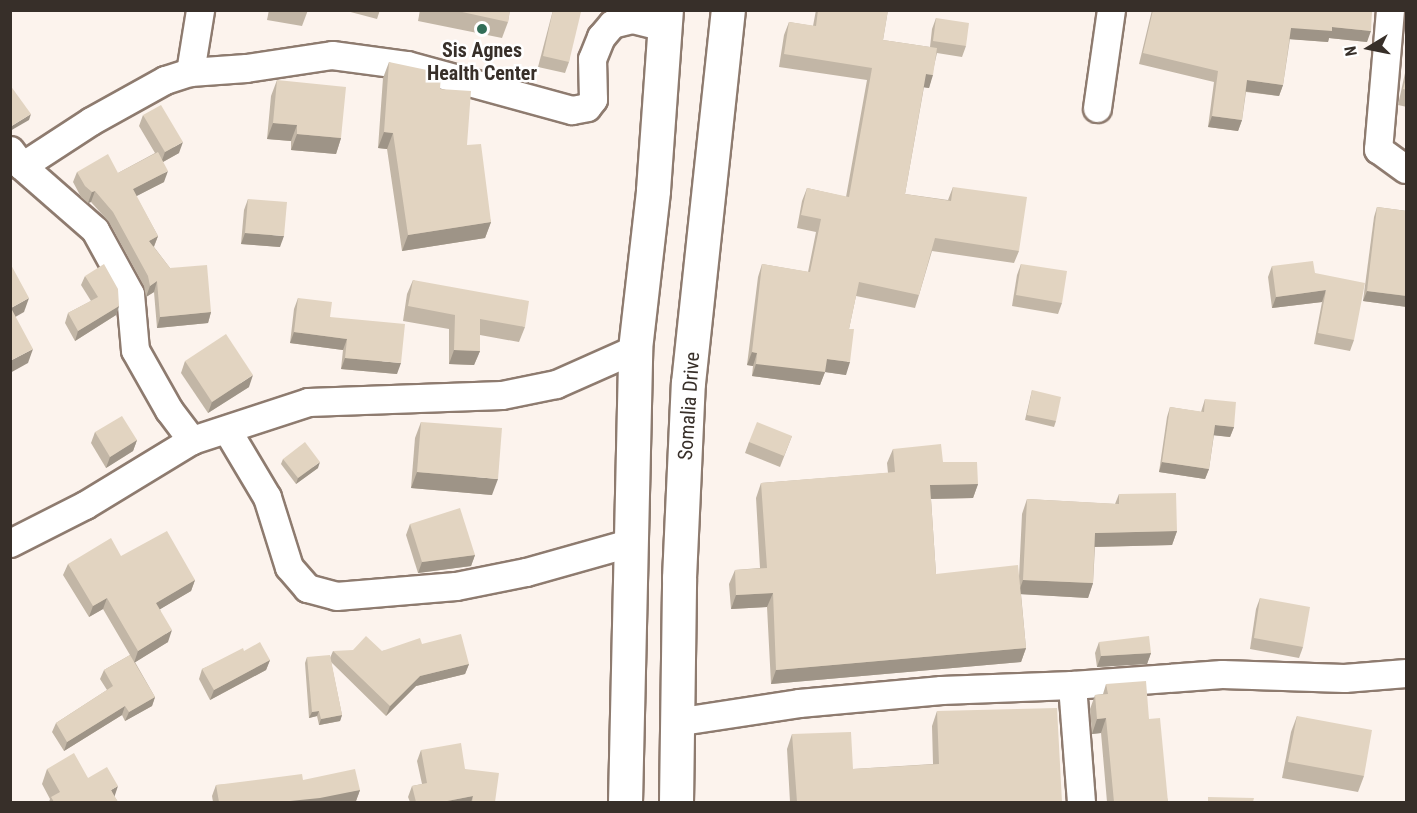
<!DOCTYPE html>
<html>
<head>
<meta charset="utf-8">
<style>
  body { margin:0 }
  #map { position:relative; width:1417px; height:813px; overflow:hidden; background:#fcf3ed; font-family:"Roboto Condensed",sans-serif }
  div>[style] { position:absolute }
  .roads { filter:drop-shadow(2px 0 #8e7b6f) drop-shadow(-2px 0 #8e7b6f) drop-shadow(0 2px #8e7b6f) drop-shadow(0 -2px #8e7b6f) }
  .minor>* { height:27px; margin:-13.5px; padding:0 13.5px; transform-origin:13.5px; border-radius:13.5px; background:#fff }
  .major>* { height:33px; margin:-16.5px; padding:0 16.5px; transform-origin:16.5px; border-radius:16.5px; background:#fff }
  .wall>* { inset:0; background:#c2b6a6 }
  .shaded-wall>* { inset:0; background:#9e9487 }
  .building>* { inset:0; background:#e2d4c1 }
  .dots>* { width:16px; height:16px; translate:-50% -50%; box-sizing:border-box; border:3px solid #fff; border-radius:50% }
  span { translate:-50% -50%; white-space:nowrap; text-align:center; line-height:1.15; -webkit-text-stroke:5px #fff; paint-order:stroke }
  .poi-label { font-size:20px; color:#372f29; font-weight:700 }
  .street-label { font-size:20px; color:#372f29 }
  .frame { position:absolute; inset:0; border:12px solid #372f29; pointer-events:none }
  .north { position:absolute; left:1339px; top:18px; width:60px; height:60px; -webkit-text-stroke:4px #fff; paint-order:stroke; rotate:260deg; font-size:16px; font-weight:700; line-height:24px; text-align:center; color:#372f29 }
  .north::after { content:''; display:block; margin:auto; width:21px; height:27px; background:#372f29; clip-path:polygon(50% 0,100% 100%,50% 72%,0 100%) }
</style>
</head>
<body>
<div id="map">
  <div class="roads">
    <div class="minor">
      <div style="left:1390px;top:10px;width:140px;rotate:94.9deg"></div>
      <div style="left:1378px;top:149px;width:34px;rotate:36deg"></div>
      <div style="left:190px;top:72px;width:63px;rotate:-80.8deg"></div>
      <div style="left:1097px;top:108px;width:99px;rotate:-81.9deg"></div>
      <div style="left:10px;top:150px;width:20px;rotate:53deg"></div>
      <div style="left:22px;top:166px;width:97px;rotate:41.2deg"></div>
      <div style="left:95px;top:230px;width:73px;rotate:61.3deg"></div>
      <div style="left:130px;top:294px;width:56px;rotate:84.9deg"></div>
      <div style="left:135px;top:350px;width:69px;rotate:60.5deg"></div>
      <div style="left:169px;top:410px;width:38px;rotate:53deg"></div>
      <div style="left:22px;top:166px;width:82px;rotate:-33.1deg"></div>
      <div style="left:91px;top:121px;width:85px;rotate:-29deg"></div>
      <div style="left:165px;top:80px;width:26px;rotate:-18deg"></div>
      <div style="left:190px;top:72px;width:56px;rotate:-4.1deg"></div>
      <div style="left:246px;top:68px;width:87px;rotate:-8.6deg"></div>
      <div style="left:332px;top:55px;width:76px;rotate:7.6deg"></div>
      <div style="left:407px;top:65px;width:171px;rotate:15.3deg"></div>
      <div style="left:572px;top:110px;width:15px;rotate:-11deg"></div>
      <div style="left:587px;top:107px;width:10px;rotate:-53deg"></div>
      <div style="left:593px;top:99px;width:40px;rotate:-91.4deg"></div>
      <div style="left:592px;top:59px;width:24px;rotate:-68deg"></div>
      <div style="left:601px;top:37px;width:17px;rotate:-50deg"></div>
      <div style="left:612px;top:24px;width:21px;rotate:-14deg"></div>
      <div style="left:632px;top:19px;width:34px;rotate:14deg"></div>
      <div style="left:227px;top:430px;width:78px;rotate:59.2deg"></div>
      <div style="left:267px;top:497px;width:73px;rotate:72.6deg"></div>
      <div style="left:289px;top:567px;width:28px;rotate:49deg"></div>
      <div style="left:307px;top:588px;width:30px;rotate:15deg"></div>
      <div style="left:336px;top:596px;width:120px;rotate:-4.8deg"></div>
      <div style="left:456px;top:586px;width:71px;rotate:-11.3deg"></div>
      <div style="left:526px;top:572px;width:107px;rotate:-15.7deg"></div>
      <div style="left:10px;top:543px;width:84px;rotate:-26.9deg"></div>
      <div style="left:85px;top:505px;width:125px;rotate:-31.3deg"></div>
      <div style="left:192px;top:440px;width:122px;rotate:-18.1deg"></div>
      <div style="left:308px;top:402px;width:194px;rotate:-2.1deg"></div>
      <div style="left:502px;top:395px;width:55px;rotate:-11.5deg"></div>
      <div style="left:556px;top:384px;width:86px;rotate:-23.9deg"></div>
      <div style="left:1072px;top:685px;width:117px;rotate:85.6deg"></div>
      <div style="left:675px;top:722px;width:125px;rotate:-8.7deg"></div>
      <div style="left:799px;top:703px;width:143px;rotate:-5.2deg"></div>
      <div style="left:941px;top:690px;width:131px;rotate:-2.2deg"></div>
      <div style="left:1072px;top:685px;width:150px;rotate:-4.2deg"></div>
      <div style="left:1222px;top:674px;width:122px;rotate:1.9deg"></div>
      <div style="left:1344px;top:678px;width:62px;rotate:-4.6deg"></div>
    </div>
    <div class="major">
      <div style="left:625px;top:802px;width:453px;rotate:-88.7deg"></div>
      <div style="left:635px;top:349px;width:160px;rotate:-83.5deg"></div>
      <div style="left:653px;top:190px;width:180px;rotate:-85.9deg"></div>
      <div style="left:676px;top:802px;width:224px;rotate:-89.2deg"></div>
      <div style="left:679px;top:578px;width:195px;rotate:-87.4deg"></div>
      <div style="left:688px;top:383px;width:375px;rotate:-83.9deg"></div>
    </div>
  </div>
  <div class="wall">
    <div style="clip-path:polygon(269px 10px,308px 10px,302px 26px,267px 20px)"></div>
    <div style="clip-path:polygon(343px 10px,380px 10px,377px 19px)"></div>
    <div style="clip-path:polygon(420px 10px,510px 10px,508px 22px,502px 38px,418px 21px)"></div>
    <div style="clip-path:polygon(553px 10px,574px 10px,569px 62px,565px 73px,538px 67px)"></div>
    <div style="clip-path:polygon(816px 10px,888px 10px,883px 40px,930px 47px,932px 29px,936px 18px,966px 46px,962px 57px,937px 53px,929px 88px,924px 87px,905px 194px,948px 200px,953px 187px,1019px 251px,1014px 263px,932px 251px,919px 295px,915px 308px,856px 296px,849px 329px,846px 375px,825px 372px,820px 385px,752px 376px,753px 366px,747px 365px,758px 277px,762px 264px,808px 272px,816px 232px,797px 228px,802px 201px,807px 188px,846px 197px,867px 80px,779px 67px,784px 35px,789px 22px,813px 26px)"></div>
    <div style="clip-path:polygon(1152px 10px,1372px 10px,1367px 42px,1329px 38px,1328px 42px,1290px 39px,1283px 85px,1279px 96px,1246px 92px,1242px 120px,1238px 131px,1208px 127px,1214px 82px,1139px 64px)"></div>
    <div style="clip-path:polygon(389px 62px,440px 89px,467px 145px,491px 222px,485px 238px,402px 251px,387px 149px,378px 148px,383px 78px)"></div>
    <div style="clip-path:polygon(1407px 64px,1407px 107px,1398px 105px)"></div>
    <div style="clip-path:polygon(277px 80px,341px 138px,336px 154px,291px 150px,291px 141px,267px 139px,271px 96px)"></div>
    <div style="clip-path:polygon(143px 115px,179px 153px,163px 162px,164px 182px,136px 196px,158px 236px,154px 247px,170px 268px,211px 312px,208px 323px,157px 328px,154px 292px,146px 297px,144px 286px,109px 222px,91px 202px,88px 203px,81px 197px,73px 182px,77px 172px,118px 173px,155px 153px,139px 126px)"></div>
    <div style="clip-path:polygon(248px 199px,280px 247px,241px 244px,244px 210px)"></div>
    <div style="clip-path:polygon(1377px 207px,1407px 211px,1407px 307px,1363px 301px,1374px 217px)"></div>
    <div style="clip-path:polygon(1021px 264px,1062px 303px,1058px 314px,1012px 306px,1017px 275px)"></div>
    <div style="clip-path:polygon(1272px 266px,1315px 273px,1354px 340px,1350px 351px,1314px 344px,1322px 302px,1272px 308px,1268px 277px)"></div>
    <div style="clip-path:polygon(85px 276px,119px 306px,116px 315px,75px 341px,65px 323px,68px 313px,91px 301px,81px 285px)"></div>
    <div style="clip-path:polygon(413px 280px,525px 327px,519px 342px,480px 335px,480px 351px,474px 365px,449px 364px,449px 329px,403px 321px,407px 294px)"></div>
    <div style="clip-path:polygon(298px 298px,330px 317px,397px 374px,341px 369px,343px 350px,290px 343px,294px 309px)"></div>
    <div style="clip-path:polygon(185px 361px,249px 387px,208px 413px,181px 373px)"></div>
    <div style="clip-path:polygon(1032px 390px,1056px 421px,1054px 427px,1025px 420px)"></div>
    <div style="clip-path:polygon(1205px 399px,1234px 427px,1230px 437px,1214px 435px,1209px 469px,1205px 479px,1159px 472px,1167px 417px,1170px 407px,1201px 412px)"></div>
    <div style="clip-path:polygon(421px 422px,492px 495px,411px 488px,415px 438px)"></div>
    <div style="clip-path:polygon(95px 432px,137px 440px,133px 451px,106px 468px,91px 443px)"></div>
    <div style="clip-path:polygon(792px 436px,780px 467px,745px 453px,749px 442px)"></div>
    <div style="clip-path:polygon(893px 449px,943px 462px,978px 484px,973px 498px,931px 499px,936px 574px,1019px 577px,1022px 514px,1027px 499px,1115px 504px,1119px 494px,1177px 531px,1172px 545px,1095px 547px,1093px 583px,1088px 598px,1021px 594px,1026px 648px,1021px 662px,771px 684px,767px 607px,731px 609px,729px 584px,735px 570px,760px 568px,756px 498px,761px 483px,888px 473px,887px 463px)"></div>
    <div style="clip-path:polygon(283px 459px,318px 468px,296px 484px,281px 464px)"></div>
    <div style="clip-path:polygon(410px 524px,475px 555px,471px 566px,418px 573px,406px 535px)"></div>
    <div style="clip-path:polygon(121px 556px,195px 580px,191px 591px,160px 609px,168px 642px,135px 662px,155px 697px,152px 706px,125px 721px,122px 715px,64px 751px,52px 732px,56px 723px,107px 690px,100px 679px,104px 670px,130px 655px,103px 609px,89px 617px,63px 575px,68px 564px)"></div>
    <div style="clip-path:polygon(1260px 598px,1303px 647px,1299px 658px,1250px 649px,1256px 609px)"></div>
    <div style="clip-path:polygon(1099px 642px,1151px 653px,1147px 664px,1097px 667px,1095px 653px)"></div>
    <div style="clip-path:polygon(422px 644px,469px 664px,465px 674px,416px 686px,386px 716px,331px 662px,342px 715px,340px 721px,319px 725px,317px 716px,309px 718px,305px 663px,307px 657px,330px 658px,333px 651px,382px 651px)"></div>
    <div style="clip-path:polygon(244px 651px,270px 660px,266px 670px,210px 700px,199px 679px,202px 669px)"></div>
    <div style="clip-path:polygon(1106px 684px,1149px 719px,1168px 802px,1107px 802px,1101px 733px,1092px 734px,1090px 709px,1095px 695px,1103px 694px)"></div>
    <div style="clip-path:polygon(937px 711px,1062px 802px,790px 802px,787px 749px,792px 734px,853px 769px,933px 764px,932px 726px)"></div>
    <div style="clip-path:polygon(1297px 716px,1364px 776px,1358px 792px,1282px 778px,1291px 732px)"></div>
    <div style="clip-path:polygon(421px 750px,465px 769px,495px 802px,410px 802px,408px 797px,412px 786px,422px 784px,417px 761px)"></div>
    <div style="clip-path:polygon(47px 769px,88px 778px,114px 796px,118px 802px,49px 802px,50px 799px,42px 784px)"></div>
    <div style="clip-path:polygon(303px 780px,360px 790px,356px 801px,347px 802px,213px 802px,212px 796px,216px 785px)"></div>
  </div>
  <div class="shaded-wall">
    <div style="clip-path:polygon(1332px 27px,1371px 31px,1367px 42px,1329px 38px,1328px 42px,1287px 39px,1291px 28px)"></div>
    <div style="clip-path:polygon(926px 74px,933px 75px,929px 88px,921px 87px)"></div>
    <div style="clip-path:polygon(1247px 80px,1283px 85px,1279px 96px,1243px 91px)"></div>
    <div style="clip-path:polygon(31px 114px,29px 120px,10px 131px,10px 127px)"></div>
    <div style="clip-path:polygon(1212px 116px,1242px 120px,1238px 131px,1208px 127px)"></div>
    <div style="clip-path:polygon(273px 123px,297px 125px,291px 141px,267px 139px)"></div>
    <div style="clip-path:polygon(384px 132px,393px 133px,387px 149px,378px 148px)"></div>
    <div style="clip-path:polygon(297px 134px,341px 138px,336px 154px,291px 150px)"></div>
    <div style="clip-path:polygon(183px 142px,179px 153px,161px 163px,165px 152px)"></div>
    <div style="clip-path:polygon(168px 171px,164px 182px,129px 200px,133px 189px)"></div>
    <div style="clip-path:polygon(95px 191px,91px 202px,88px 203px,92px 192px)"></div>
    <div style="clip-path:polygon(491px 222px,485px 238px,402px 251px,408px 235px)"></div>
    <div style="clip-path:polygon(245px 233px,284px 236px,280px 247px,241px 244px)"></div>
    <div style="clip-path:polygon(158px 236px,154px 246px,145px 251px,149px 241px)"></div>
    <div style="clip-path:polygon(157px 281px,154px 292px,146px 297px,150px 286px)"></div>
    <div style="clip-path:polygon(1326px 290px,1322px 302px,1272px 308px,1276px 297px)"></div>
    <div style="clip-path:polygon(1367px 291px,1407px 296px,1407px 307px,1363px 301px)"></div>
    <div style="clip-path:polygon(29px 298px,24px 312px,10px 320px,11px 308px)"></div>
    <div style="clip-path:polygon(119px 306px,116px 315px,75px 341px,78px 331px)"></div>
    <div style="clip-path:polygon(211px 312px,208px 323px,157px 328px,160px 317px)"></div>
    <div style="clip-path:polygon(294px 332px,347px 339px,343px 350px,290px 343px)"></div>
    <div style="clip-path:polygon(33px 349px,28px 363px,10px 373px,10px 361px)"></div>
    <div style="clip-path:polygon(454px 350px,480px 351px,474px 365px,449px 364px)"></div>
    <div style="clip-path:polygon(752px 352px,757px 353px,753px 366px,747px 365px)"></div>
    <div style="clip-path:polygon(345px 358px,401px 363px,397px 374px,341px 369px)"></div>
    <div style="clip-path:polygon(827px 359px,850px 362px,846px 375px,825px 372px,820px 385px,752px 376px,756px 364px)"></div>
    <div style="clip-path:polygon(253px 375px,249px 387px,208px 413px,212px 402px)"></div>
    <div style="clip-path:polygon(1215px 425px,1234px 427px,1230px 437px,1211px 435px)"></div>
    <div style="clip-path:polygon(137px 440px,133px 451px,106px 468px,110px 457px)"></div>
    <div style="clip-path:polygon(320px 462px,318px 468px,296px 484px,298px 478px)"></div>
    <div style="clip-path:polygon(1162px 462px,1209px 469px,1205px 479px,1159px 472px)"></div>
    <div style="clip-path:polygon(417px 472px,498px 479px,492px 495px,411px 488px)"></div>
    <div style="clip-path:polygon(978px 484px,973px 498px,925px 499px,930px 485px)"></div>
    <div style="clip-path:polygon(1177px 531px,1172px 545px,1090px 547px,1095px 533px)"></div>
    <div style="clip-path:polygon(475px 555px,471px 566px,418px 573px,422px 562px)"></div>
    <div style="clip-path:polygon(195px 580px,191px 591px,152px 614px,156px 603px)"></div>
    <div style="clip-path:polygon(1023px 580px,1093px 583px,1088px 598px,1018px 594px)"></div>
    <div style="clip-path:polygon(773px 593px,767px 607px,731px 609px,736px 595px)"></div>
    <div style="clip-path:polygon(107px 598px,103px 609px,89px 617px,93px 606px)"></div>
    <div style="clip-path:polygon(172px 630px,168px 642px,134px 663px,138px 651px)"></div>
    <div style="clip-path:polygon(1026px 648px,1021px 662px,771px 684px,776px 670px)"></div>
    <div style="clip-path:polygon(1151px 653px,1147px 664px,1097px 667px,1101px 656px)"></div>
    <div style="clip-path:polygon(270px 660px,266px 670px,210px 700px,214px 690px)"></div>
    <div style="clip-path:polygon(469px 664px,465px 674px,416px 686px,386px 716px,390px 706px,420px 676px)"></div>
    <div style="clip-path:polygon(155px 697px,152px 706px,125px 721px,129px 712px)"></div>
    <div style="clip-path:polygon(125px 706px,122px 715px,64px 751px,67px 742px)"></div>
    <div style="clip-path:polygon(319px 711px,317px 716px,309px 718px,312px 712px)"></div>
    <div style="clip-path:polygon(342px 715px,340px 721px,319px 725px,321px 719px)"></div>
    <div style="clip-path:polygon(1106px 718px,1101px 733px,1092px 734px,1097px 719px)"></div>
    <div style="clip-path:polygon(118px 786px,113px 801px,111px 790px)"></div>
    <div style="clip-path:polygon(360px 790px,356px 801px,347px 802px,280px 802px)"></div>
    <div style="clip-path:polygon(473px 796px,471px 802px,442px 802px)"></div>
  </div>
  <div class="building">
    <div style="clip-path:polygon(453px 10px,510px 10px,508px 22px)"></div>
    <div style="clip-path:polygon(553px 10px,574px 10px,581px 12px,569px 62px,543px 56px)"></div>
    <div style="clip-path:polygon(818px 10px,888px 10px,883px 40px,937px 48px,933px 75px,926px 74px,905px 194px,951px 201px,953px 187px,1027px 197px,1019px 251px,935px 238px,919px 295px,859px 282px,849px 329px,854px 329px,850px 362px,827px 359px,825px 372px,756px 364px,757px 353px,752px 352px,762px 264px,810px 272px,821px 219px,801px 215px,807px 188px,849px 197px,872px 68px,784px 54px,789px 22px,816px 26px)"></div>
    <div style="clip-path:polygon(1153px 10px,1372px 10px,1371px 31px,1332px 27px,1332px 31px,1291px 28px,1283px 85px,1247px 80px,1242px 120px,1212px 116px,1218px 71px,1143px 53px)"></div>
    <div style="clip-path:polygon(936px 18px,969px 23px,966px 46px,933px 41px)"></div>
    <div style="clip-path:polygon(389px 62px,441px 73px,440px 89px,471px 91px,467px 145px,481px 144px,491px 222px,408px 235px,393px 133px,384px 132px)"></div>
    <div style="clip-path:polygon(1407px 75px,1407px 90px,1403px 89px)"></div>
    <div style="clip-path:polygon(277px 80px,346px 87px,341px 138px,297px 134px,297px 125px,273px 123px)"></div>
    <div style="clip-path:polygon(10px 85px,31px 114px,10px 127px)"></div>
    <div style="clip-path:polygon(161px 105px,183px 142px,165px 152px,143px 115px)"></div>
    <div style="clip-path:polygon(158px 152px,168px 171px,133px 189px,158px 236px,149px 241px,170px 268px,207px 265px,211px 312px,160px 317px,157px 281px,150px 286px,148px 276px,113px 212px,95px 191px,92px 192px,85px 186px,77px 172px,108px 154px,118px 173px)"></div>
    <div style="clip-path:polygon(248px 199px,287px 202px,284px 236px,245px 233px)"></div>
    <div style="clip-path:polygon(1377px 207px,1407px 211px,1407px 296px,1367px 291px)"></div>
    <div style="clip-path:polygon(1313px 261px,1315px 273px,1365px 283px,1354px 340px,1318px 333px,1326px 290px,1276px 297px,1272px 266px)"></div>
    <div style="clip-path:polygon(10px 263px,29px 298px,11px 308px,33px 349px,10px 361px)"></div>
    <div style="clip-path:polygon(104px 264px,118px 289px,119px 306px,78px 331px,68px 313px,98px 297px,85px 276px)"></div>
    <div style="clip-path:polygon(1021px 264px,1067px 271px,1062px 303px,1016px 295px)"></div>
    <div style="clip-path:polygon(413px 280px,529px 301px,525px 327px,480px 319px,480px 351px,454px 350px,455px 315px,408px 306px)"></div>
    <div style="clip-path:polygon(298px 298px,332px 302px,330px 317px,405px 324px,401px 363px,345px 358px,347px 339px,294px 332px)"></div>
    <div style="clip-path:polygon(226px 334px,253px 375px,212px 402px,185px 361px)"></div>
    <div style="clip-path:polygon(1032px 390px,1061px 397px,1056px 421px,1027px 415px)"></div>
    <div style="clip-path:polygon(1205px 399px,1236px 402px,1234px 427px,1215px 425px,1209px 469px,1162px 462px,1170px 407px,1204px 412px)"></div>
    <div style="clip-path:polygon(122px 416px,137px 440px,110px 457px,95px 432px)"></div>
    <div style="clip-path:polygon(421px 422px,502px 428px,498px 479px,417px 472px)"></div>
    <div style="clip-path:polygon(757px 422px,792px 436px,784px 456px,749px 442px)"></div>
    <div style="clip-path:polygon(305px 442px,320px 462px,298px 478px,283px 459px)"></div>
    <div style="clip-path:polygon(941px 444px,943px 462px,977px 462px,978px 484px,930px 485px,936px 574px,1018px 565px,1026px 648px,776px 670px,773px 593px,736px 595px,735px 570px,767px 568px,761px 483px,895px 472px,893px 449px)"></div>
    <div style="clip-path:polygon(1176px 493px,1177px 531px,1095px 533px,1093px 583px,1023px 580px,1027px 499px,1119px 504px,1119px 494px)"></div>
    <div style="clip-path:polygon(460px 508px,475px 555px,422px 562px,410px 524px)"></div>
    <div style="clip-path:polygon(167px 531px,195px 580px,156px 603px,172px 630px,138px 651px,107px 598px,93px 606px,68px 564px,111px 538px,121px 556px)"></div>
    <div style="clip-path:polygon(1260px 598px,1310px 607px,1303px 647px,1254px 638px)"></div>
    <div style="clip-path:polygon(461px 634px,469px 664px,420px 676px,390px 706px,333px 651px,353px 650px,366px 636px,382px 651px,420px 638px,422px 644px)"></div>
    <div style="clip-path:polygon(1149px 636px,1151px 653px,1101px 656px,1099px 642px)"></div>
    <div style="clip-path:polygon(260px 642px,270px 660px,214px 690px,202px 669px,243px 648px,244px 651px)"></div>
    <div style="clip-path:polygon(130px 655px,155px 697px,129px 712px,125px 706px,67px 742px,56px 723px,113px 686px,104px 670px)"></div>
    <div style="clip-path:polygon(330px 655px,342px 715px,321px 719px,319px 711px,312px 712px,307px 657px)"></div>
    <div style="clip-path:polygon(1146px 681px,1149px 719px,1160px 718px,1168px 802px,1114px 802px,1106px 718px,1097px 719px,1095px 695px,1108px 694px,1106px 684px)"></div>
    <div style="clip-path:polygon(1057px 708px,1062px 802px,797px 802px,792px 734px,851px 732px,853px 769px,939px 764px,937px 711px)"></div>
    <div style="clip-path:polygon(1297px 716px,1372px 730px,1364px 776px,1288px 762px)"></div>
    <div style="clip-path:polygon(461px 743px,465px 769px,499px 773px,495px 802px,472px 802px,473px 796px,442px 802px,416px 802px,412px 786px,427px 783px,421px 750px)"></div>
    <div style="clip-path:polygon(74px 753px,88px 778px,107px 767px,118px 786px,111px 790px,118px 802px,54px 802px,51px 797px,60px 792px,47px 769px)"></div>
    <div style="clip-path:polygon(355px 769px,360px 790px,320px 798px,280px 802px,219px 802px,216px 785px,302px 774px,303px 780px)"></div>
    <div style="clip-path:polygon(1208px 797px,1254px 798px,1253px 802px,1208px 802px)"></div>
  </div>
  <div class="dots">
    <div style="left:482px;top:29px;background:#316d57"></div>
  </div>
  <div class="poi-label">
    <span style="left:482px;top:62px">Sis Agnes<br>Health Center</span>
  </div>
  <div class="street-label">
    <span style="left:689px;top:406px;rotate:-86deg">Somalia Drive</span>
  </div>
  <div class="frame"></div>
  <div class="north">N</div>
</div>
</body>
</html>
